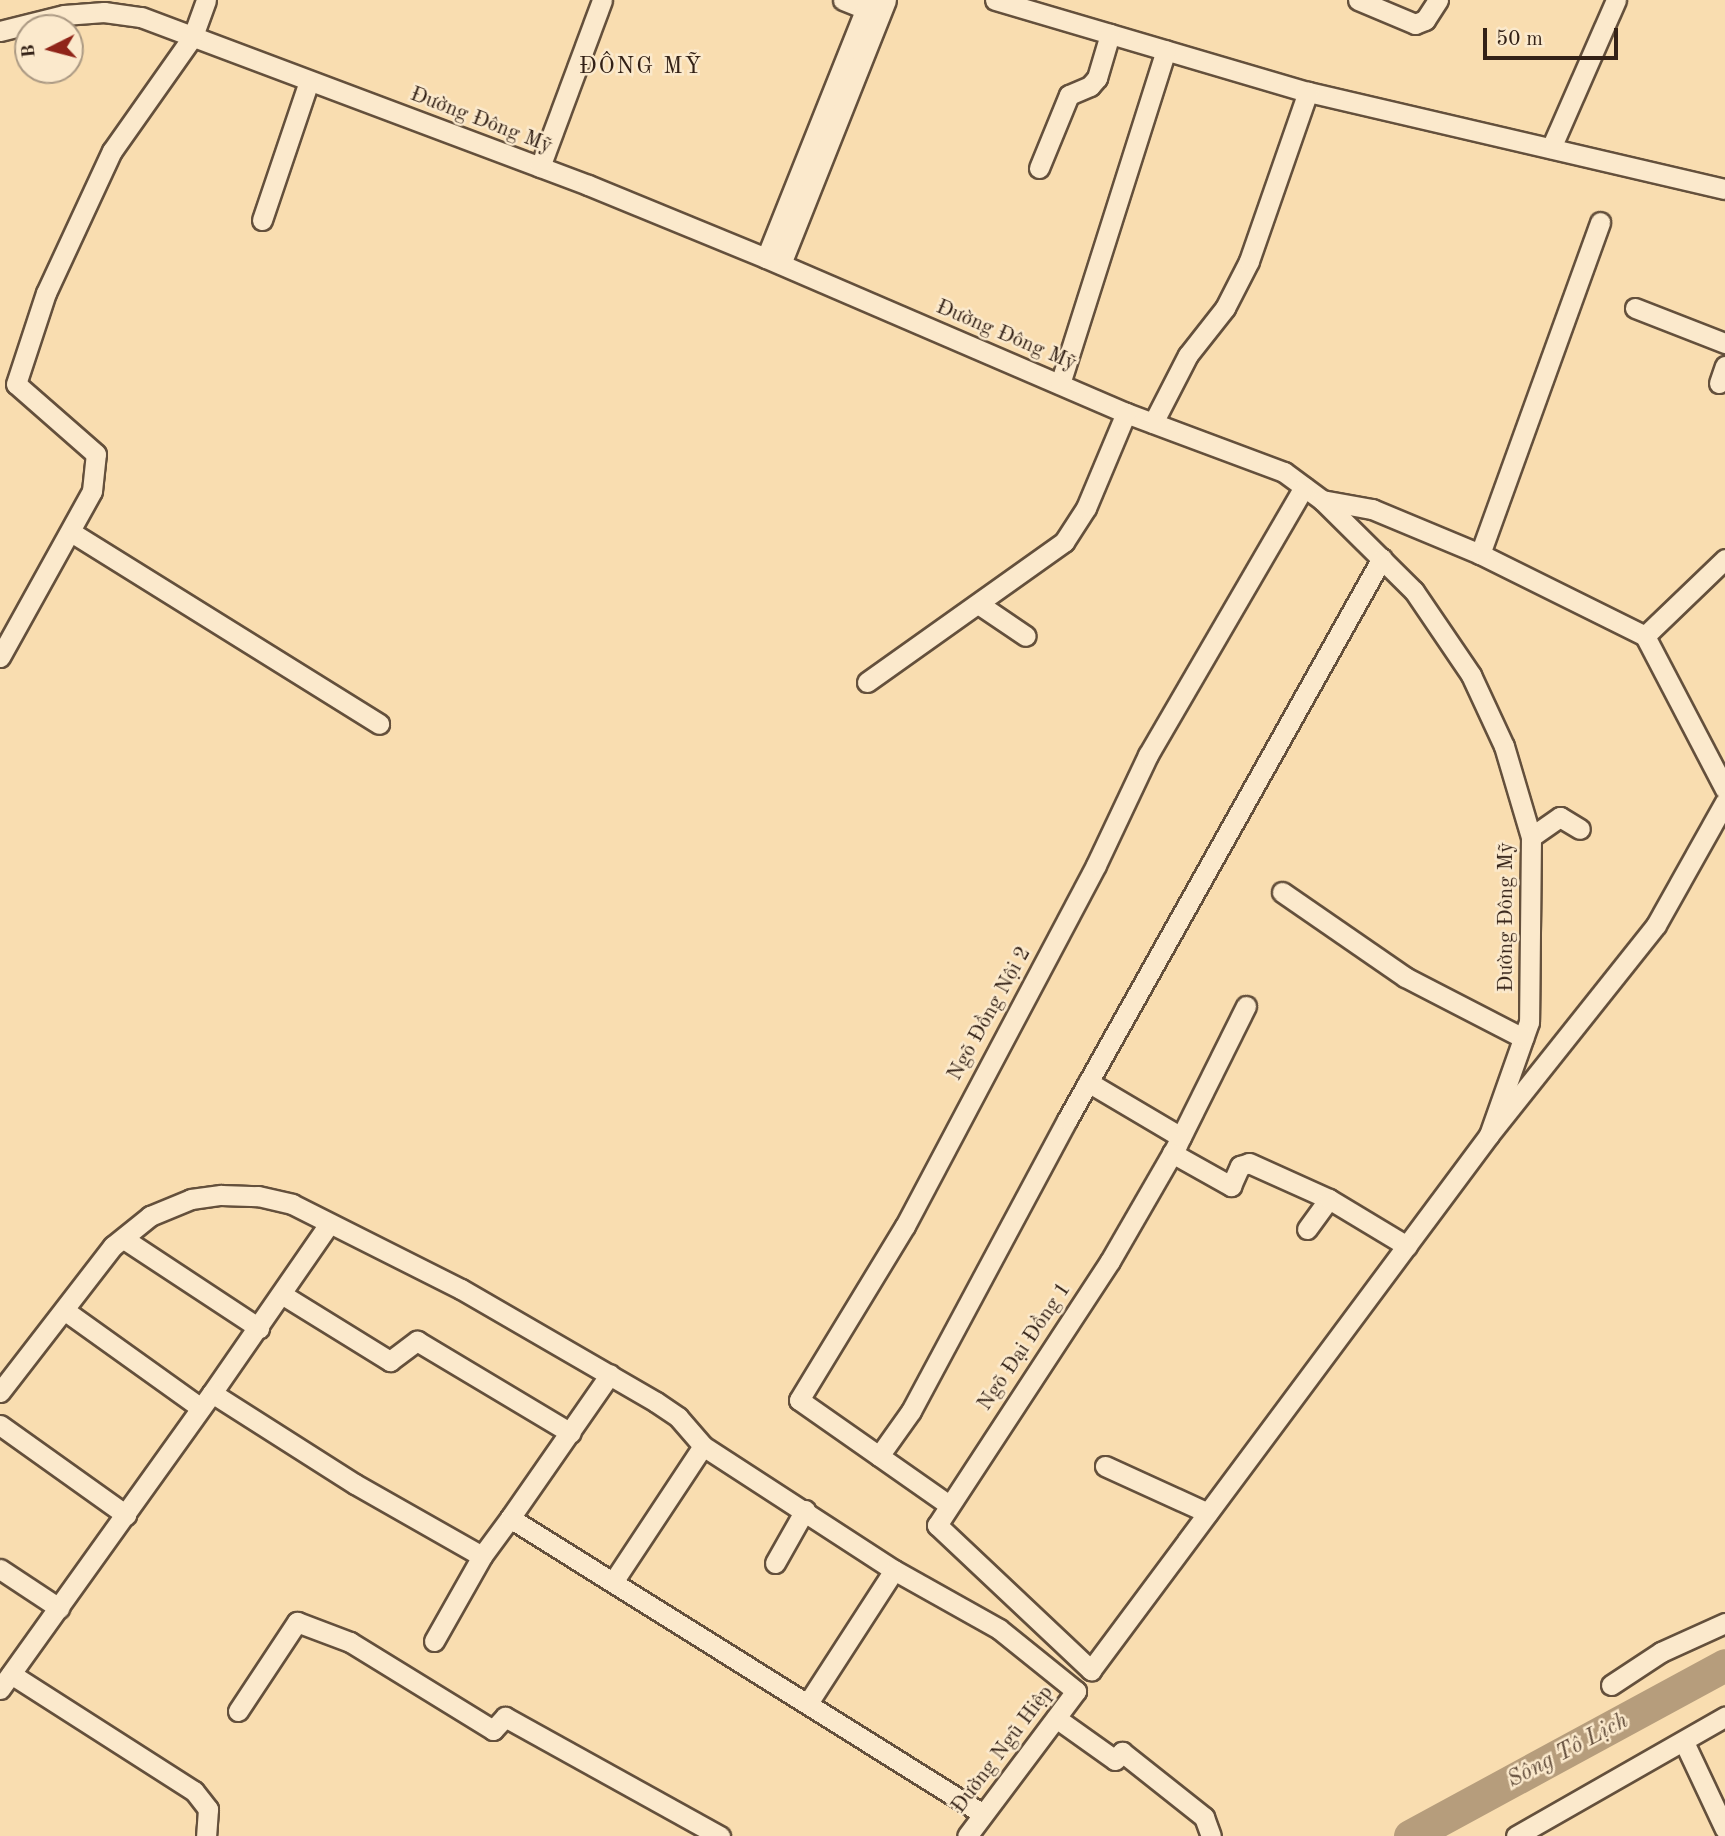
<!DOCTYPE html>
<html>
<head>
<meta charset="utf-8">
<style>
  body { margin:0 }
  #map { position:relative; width:1725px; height:1836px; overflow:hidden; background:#f9ddb0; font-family:"Old Standard TT",serif }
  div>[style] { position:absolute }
  .river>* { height:33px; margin:-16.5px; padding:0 16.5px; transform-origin:16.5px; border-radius:16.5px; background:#b69d7c }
  .roads { filter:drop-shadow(2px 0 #64503c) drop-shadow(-2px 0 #64503c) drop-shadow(0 2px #64503c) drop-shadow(0 -2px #64503c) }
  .minor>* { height:19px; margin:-9.5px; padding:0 9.5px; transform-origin:9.5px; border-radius:9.5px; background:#fbe9cc }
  span { translate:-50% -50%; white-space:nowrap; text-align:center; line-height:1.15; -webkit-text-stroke:5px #fbe9cc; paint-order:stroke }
  .street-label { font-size:21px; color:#332116 }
  .neighbourhood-label { font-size:23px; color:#332116; letter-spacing:2px }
  .water-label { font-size:23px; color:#614c3a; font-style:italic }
  .north { position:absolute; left:14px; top:14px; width:70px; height:70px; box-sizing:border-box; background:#fbe9cc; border:2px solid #ab9983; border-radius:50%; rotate:264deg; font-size:19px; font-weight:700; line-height:28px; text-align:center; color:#332116 }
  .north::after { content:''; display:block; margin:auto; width:24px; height:32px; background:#8f2418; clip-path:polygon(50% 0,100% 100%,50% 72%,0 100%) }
  .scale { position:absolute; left:1483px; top:28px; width:135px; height:32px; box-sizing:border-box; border:4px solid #332116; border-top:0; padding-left:9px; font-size:21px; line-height:24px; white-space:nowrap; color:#332116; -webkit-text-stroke:5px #fbe9cc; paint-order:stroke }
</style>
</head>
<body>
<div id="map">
  <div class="river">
    <div style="left:1410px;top:1836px;width:358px;rotate:-28.5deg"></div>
  </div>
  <div class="roads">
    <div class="minor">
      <div style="left:843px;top:0;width:24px;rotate:22deg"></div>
      <div style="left:995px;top:0;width:326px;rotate:16.4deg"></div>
      <div style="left:1308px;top:92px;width:428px;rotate:13.1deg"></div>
      <div style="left:1358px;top:0;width:62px;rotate:22.8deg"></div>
      <div style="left:1415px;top:24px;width:11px;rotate:-22deg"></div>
      <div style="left:1425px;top:20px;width:24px;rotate:-57deg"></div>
      <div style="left:0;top:31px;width:66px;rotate:-14deg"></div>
      <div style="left:64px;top:15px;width:40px;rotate:-4.3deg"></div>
      <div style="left:104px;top:12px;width:37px;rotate:8deg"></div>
      <div style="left:141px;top:17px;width:478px;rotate:20.6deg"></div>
      <div style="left:588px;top:185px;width:192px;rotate:22.3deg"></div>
      <div style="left:766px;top:258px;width:392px;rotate:23.3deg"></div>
      <div style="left:1126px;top:413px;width:169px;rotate:20.5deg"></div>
      <div style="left:1284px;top:472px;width:47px;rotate:36.4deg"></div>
      <div style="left:1322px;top:500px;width:129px;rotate:44.7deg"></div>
      <div style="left:1414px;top:591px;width:102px;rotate:55.8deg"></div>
      <div style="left:1471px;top:675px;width:78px;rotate:65.1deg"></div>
      <div style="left:1504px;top:746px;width:95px;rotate:73.5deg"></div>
      <div style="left:1531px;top:837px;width:185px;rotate:90.6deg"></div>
      <div style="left:1529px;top:1022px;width:120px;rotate:109.5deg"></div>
      <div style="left:1551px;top:148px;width:162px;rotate:-66.3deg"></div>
      <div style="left:540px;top:167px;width:178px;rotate:-69.6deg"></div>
      <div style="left:1039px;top:168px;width:79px;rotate:-67.7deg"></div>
      <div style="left:1069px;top:95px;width:23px;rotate:-23deg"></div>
      <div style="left:1090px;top:86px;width:11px;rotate:-49deg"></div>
      <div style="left:1097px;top:78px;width:46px;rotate:-73.5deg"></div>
      <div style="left:262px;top:220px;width:147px;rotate:-71.3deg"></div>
      <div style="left:766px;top:258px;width:278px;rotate:-68.2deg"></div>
      <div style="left:781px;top:264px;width:284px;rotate:-68.3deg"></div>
      <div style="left:1635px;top:308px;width:97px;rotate:21.3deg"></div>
      <div style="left:1719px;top:383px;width:18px;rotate:-71deg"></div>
      <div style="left:1060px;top:384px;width:350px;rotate:-72.4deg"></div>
      <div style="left:1153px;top:423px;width:76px;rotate:-62.8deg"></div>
      <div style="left:1188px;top:355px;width:60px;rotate:-51.8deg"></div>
      <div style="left:1225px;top:308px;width:53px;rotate:-62.9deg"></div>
      <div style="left:1249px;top:261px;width:179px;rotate:-70.8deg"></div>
      <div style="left:1322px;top:500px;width:51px;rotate:10.2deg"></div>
      <div style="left:1372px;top:509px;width:117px;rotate:22.6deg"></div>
      <div style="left:1480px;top:554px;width:184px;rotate:26.4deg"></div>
      <div style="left:71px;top:532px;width:363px;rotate:31.9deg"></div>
      <div style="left:1480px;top:554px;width:353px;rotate:-70.1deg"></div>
      <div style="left:1725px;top:559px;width:111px;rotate:136.1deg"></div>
      <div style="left:1645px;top:636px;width:173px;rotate:62.4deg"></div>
      <div style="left:980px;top:605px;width:55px;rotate:34deg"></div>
      <div style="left:0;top:657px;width:190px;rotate:-61deg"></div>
      <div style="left:92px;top:491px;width:37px;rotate:-84deg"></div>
      <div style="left:96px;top:454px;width:106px;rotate:-138.8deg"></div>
      <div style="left:16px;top:384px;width:96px;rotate:-71.8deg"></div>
      <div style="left:46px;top:293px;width:157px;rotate:-65.1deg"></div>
      <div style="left:112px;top:151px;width:141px;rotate:-54.8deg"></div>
      <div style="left:193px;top:36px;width:38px;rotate:-70deg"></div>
      <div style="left:867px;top:682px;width:242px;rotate:-35.4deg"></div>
      <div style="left:1064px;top:542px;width:40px;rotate:-57.1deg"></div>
      <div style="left:1086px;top:508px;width:103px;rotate:-67.2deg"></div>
      <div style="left:1531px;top:837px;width:35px;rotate:-35deg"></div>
      <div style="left:1560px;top:817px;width:23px;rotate:31deg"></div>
      <div style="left:1282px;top:892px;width:150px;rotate:34.6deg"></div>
      <div style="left:1405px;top:977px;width:133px;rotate:27.3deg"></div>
      <div style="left:1246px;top:1006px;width:155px;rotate:116.4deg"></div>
      <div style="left:1177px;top:1145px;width:134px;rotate:120deg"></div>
      <div style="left:1110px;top:1261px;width:316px;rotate:123.2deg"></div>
      <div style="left:937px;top:1525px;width:212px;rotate:43.3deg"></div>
      <div style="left:1091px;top:1670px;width:667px;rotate:-53.35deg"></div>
      <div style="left:1489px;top:1135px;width:268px;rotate:-51.5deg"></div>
      <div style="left:1656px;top:925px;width:141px;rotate:-60.7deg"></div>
      <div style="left:1088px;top:1082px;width:108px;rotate:30.6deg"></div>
      <div style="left:1172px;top:1153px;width:68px;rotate:29.2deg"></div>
      <div style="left:1231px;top:1186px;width:22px;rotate:-66deg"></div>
      <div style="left:1240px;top:1166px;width:9px;rotate:-18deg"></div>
      <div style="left:1249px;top:1163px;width:88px;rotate:24.2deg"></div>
      <div style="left:329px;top:1224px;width:206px;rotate:124.7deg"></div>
      <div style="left:212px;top:1393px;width:169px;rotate:32.5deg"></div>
      <div style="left:355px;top:1484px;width:146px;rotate:29.6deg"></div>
      <div style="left:482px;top:1556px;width:47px;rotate:-53.6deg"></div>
      <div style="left:510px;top:1518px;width:558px;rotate:32.04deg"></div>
      <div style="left:1307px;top:1229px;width:37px;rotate:-54deg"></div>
      <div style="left:1329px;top:1199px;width:91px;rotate:31.1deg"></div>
      <div style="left:124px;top:1239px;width:162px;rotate:33.4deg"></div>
      <div style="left:283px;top:1295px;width:126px;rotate:31.7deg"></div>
      <div style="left:390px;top:1361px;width:34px;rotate:-37deg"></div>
      <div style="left:417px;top:1341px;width:179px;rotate:30.9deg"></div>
      <div style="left:64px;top:1310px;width:168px;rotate:35.6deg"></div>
      <div style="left:0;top:1392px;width:185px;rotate:-52.3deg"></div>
      <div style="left:113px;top:1246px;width:48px;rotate:-39deg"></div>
      <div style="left:150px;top:1216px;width:44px;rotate:-22.5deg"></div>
      <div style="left:191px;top:1199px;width:30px;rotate:-8deg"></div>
      <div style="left:221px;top:1195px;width:37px;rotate:2deg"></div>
      <div style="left:258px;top:1196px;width:35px;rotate:13deg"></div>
      <div style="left:292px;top:1204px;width:189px;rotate:26.7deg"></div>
      <div style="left:461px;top:1289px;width:225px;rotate:30.1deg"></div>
      <div style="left:656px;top:1402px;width:27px;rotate:34deg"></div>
      <div style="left:678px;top:1417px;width:38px;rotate:49deg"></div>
      <div style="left:703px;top:1446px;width:228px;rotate:33deg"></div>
      <div style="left:894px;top:1570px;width:120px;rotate:29.3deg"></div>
      <div style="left:999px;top:1629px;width:99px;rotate:38.8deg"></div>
      <div style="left:1076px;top:1691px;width:181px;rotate:126.9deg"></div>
      <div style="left:0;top:1425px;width:155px;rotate:35.5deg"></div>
      <div style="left:879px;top:1456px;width:55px;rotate:-54.6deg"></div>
      <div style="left:911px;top:1411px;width:330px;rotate:-61.8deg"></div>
      <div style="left:1067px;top:1120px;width:644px;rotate:-60.73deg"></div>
      <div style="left:1105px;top:1466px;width:113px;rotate:24.5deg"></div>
      <div style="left:949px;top:1505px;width:183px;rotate:-145deg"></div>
      <div style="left:799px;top:1400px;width:204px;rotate:-58.7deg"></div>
      <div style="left:905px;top:1226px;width:408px;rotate:-62.1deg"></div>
      <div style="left:1096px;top:865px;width:122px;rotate:-64.7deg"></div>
      <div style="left:1148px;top:755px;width:310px;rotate:-59.8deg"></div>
      <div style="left:510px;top:1518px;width:175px;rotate:-55.2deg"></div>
      <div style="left:775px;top:1563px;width:61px;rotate:-60.5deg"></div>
      <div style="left:0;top:1569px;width:71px;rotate:33.5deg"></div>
      <div style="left:613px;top:1582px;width:163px;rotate:-56.5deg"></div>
      <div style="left:434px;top:1641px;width:98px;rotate:-60.5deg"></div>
      <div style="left:11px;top:1674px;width:217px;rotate:32.6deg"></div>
      <div style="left:194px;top:1791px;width:23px;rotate:52deg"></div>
      <div style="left:208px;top:1809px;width:27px;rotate:94deg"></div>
      <div style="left:1611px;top:1685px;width:60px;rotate:-33.4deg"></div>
      <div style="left:1661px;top:1652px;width:70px;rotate:-24.4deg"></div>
      <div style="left:0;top:1689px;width:364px;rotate:-54.4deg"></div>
      <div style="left:808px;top:1703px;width:158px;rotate:-57.1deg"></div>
      <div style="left:238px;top:1711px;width:107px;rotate:-56.5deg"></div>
      <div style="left:297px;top:1622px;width:57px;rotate:20.7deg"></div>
      <div style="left:350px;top:1642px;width:168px;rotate:31.6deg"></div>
      <div style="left:493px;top:1730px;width:18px;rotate:-47deg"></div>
      <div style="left:505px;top:1717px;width:246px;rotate:29deg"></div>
      <div style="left:1056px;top:1718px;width:72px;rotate:35.4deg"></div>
      <div style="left:1115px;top:1760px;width:11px;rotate:-49deg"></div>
      <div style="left:1122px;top:1752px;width:105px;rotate:38.4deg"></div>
      <div style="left:1204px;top:1817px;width:20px;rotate:70deg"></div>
      <div style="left:1684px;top:1742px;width:96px;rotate:64.8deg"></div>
      <div style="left:1516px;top:1836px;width:241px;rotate:-29.7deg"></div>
    </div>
  </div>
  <div class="street-label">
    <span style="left:481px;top:121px;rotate:21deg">Đường Đông Mỹ</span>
    <span style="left:1006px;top:336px;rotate:23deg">Đường Đông Mỹ</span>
    <span style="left:1507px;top:917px;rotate:-90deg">Đường Đông Mỹ</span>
    <span style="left:990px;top:1014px;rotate:-61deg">Ngõ Đồng Nội 2</span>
    <span style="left:1025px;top:1347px;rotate:-56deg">Ngõ Đại Đồng 1</span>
    <span style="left:1003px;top:1750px;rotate:-53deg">Đường Ngũ Hiệp</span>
  </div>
  <div class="neighbourhood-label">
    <span style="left:641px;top:67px">ĐÔNG MỸ</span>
  </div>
  <div class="water-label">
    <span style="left:1568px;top:1751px;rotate:-28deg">Sông Tô Lịch</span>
  </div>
  <div class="north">B</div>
  <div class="scale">50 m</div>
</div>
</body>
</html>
